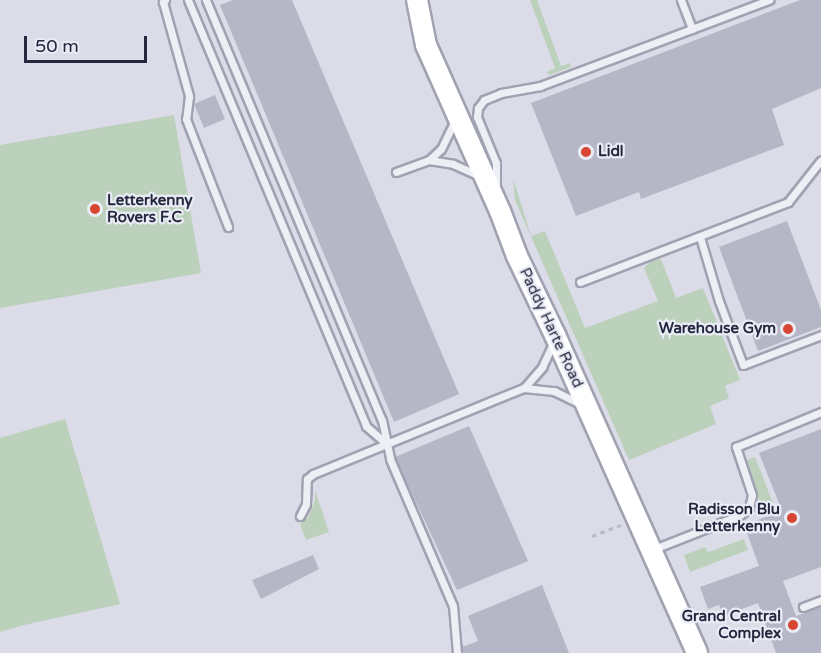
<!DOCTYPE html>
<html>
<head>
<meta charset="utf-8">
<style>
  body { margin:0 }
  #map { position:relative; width:821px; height:653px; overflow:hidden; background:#dbdce7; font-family:"Varela Round",sans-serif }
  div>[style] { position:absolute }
  .green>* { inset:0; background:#bbd1bc }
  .building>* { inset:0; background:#b5b7c7 }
  .path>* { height:3px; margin-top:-1.5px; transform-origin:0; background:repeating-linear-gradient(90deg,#b9bac5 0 4.5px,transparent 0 9px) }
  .roads { filter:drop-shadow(2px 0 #a0a2b1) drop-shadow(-2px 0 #a0a2b1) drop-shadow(0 2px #a0a2b1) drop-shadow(0 -2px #a0a2b1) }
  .service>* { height:7px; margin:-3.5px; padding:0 3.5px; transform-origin:3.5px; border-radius:3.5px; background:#eeeef5 }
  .secondary>* { height:20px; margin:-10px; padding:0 10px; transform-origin:10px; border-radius:10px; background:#fff }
  .dots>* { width:16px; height:16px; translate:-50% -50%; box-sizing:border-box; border:3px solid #eaecf5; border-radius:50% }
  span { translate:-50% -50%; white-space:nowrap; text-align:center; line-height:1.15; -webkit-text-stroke:4.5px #eaecf5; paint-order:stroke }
  .poi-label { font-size:15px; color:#24273e; font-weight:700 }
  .left { translate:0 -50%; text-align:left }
  .right { translate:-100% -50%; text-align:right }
  .street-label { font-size:15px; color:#24273e }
  .scale { position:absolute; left:24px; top:36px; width:123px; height:27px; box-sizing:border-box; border:3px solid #24273e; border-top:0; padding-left:8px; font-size:18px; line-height:21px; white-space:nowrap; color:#24273e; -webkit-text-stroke:4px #eaecf5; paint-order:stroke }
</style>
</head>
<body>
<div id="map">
  <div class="green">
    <div style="clip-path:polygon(530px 0,537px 0,561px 66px,570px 63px,571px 67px,549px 75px,547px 72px,555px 68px)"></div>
    <div style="clip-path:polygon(174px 115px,201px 273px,0 308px,0 145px)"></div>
    <div style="clip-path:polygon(513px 178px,531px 236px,545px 231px,585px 328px,658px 301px,644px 268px,651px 261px,661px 259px,676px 298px,703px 288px,740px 380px,725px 386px,729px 398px,710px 406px,716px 424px,629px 460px,515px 200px)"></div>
    <div style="clip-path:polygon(65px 419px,120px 604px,24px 625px,0 632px,0 438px)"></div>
    <div style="clip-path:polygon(755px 457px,773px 503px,762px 507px,744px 461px)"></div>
    <div style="clip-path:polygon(315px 490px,329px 532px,306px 540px,300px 524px,308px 518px,315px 500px)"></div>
    <div style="clip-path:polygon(744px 539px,748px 550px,690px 572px,684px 555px,705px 547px,708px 552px)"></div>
  </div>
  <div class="building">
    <div style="clip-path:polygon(233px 0,292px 0,459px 394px,394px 422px,220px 5px)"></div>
    <div style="clip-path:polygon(800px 0,821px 0,821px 88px,772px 109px,784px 145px,641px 199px,639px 192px,576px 216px,531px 103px)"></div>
    <div style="clip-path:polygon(215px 95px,225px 119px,204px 128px,194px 104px)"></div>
    <div style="clip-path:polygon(787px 221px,821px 310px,821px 327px,758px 351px,719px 247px)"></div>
    <div style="clip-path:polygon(469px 426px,528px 561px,457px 590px,395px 457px)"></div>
    <div style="clip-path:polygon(821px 429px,821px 567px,783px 581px,796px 616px,821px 607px,821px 653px,776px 653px,758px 603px,723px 616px,719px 605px,708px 609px,700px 587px,759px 566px,744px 525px,782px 511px,759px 453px)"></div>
    <div style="clip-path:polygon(313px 555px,319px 569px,261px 599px,252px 580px)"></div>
    <div style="clip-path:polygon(542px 585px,569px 653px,463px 653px,462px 647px,478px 641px,468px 616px)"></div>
  </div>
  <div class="path">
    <div style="left:592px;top:536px;width:31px;rotate:-21deg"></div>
  </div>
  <div class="roads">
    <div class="service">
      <div style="left:165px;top:0;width:3px;rotate:135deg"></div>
      <div style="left:163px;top:2px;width:98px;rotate:74.5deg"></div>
      <div style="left:189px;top:96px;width:23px;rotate:97deg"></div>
      <div style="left:186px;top:119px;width:116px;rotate:68.7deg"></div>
      <div style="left:188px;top:0;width:462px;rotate:67.3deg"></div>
      <div style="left:366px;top:426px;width:28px;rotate:41deg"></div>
      <div style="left:206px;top:0;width:455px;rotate:67.3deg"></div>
      <div style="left:382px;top:420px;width:40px;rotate:78deg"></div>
      <div style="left:390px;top:459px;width:160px;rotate:66.8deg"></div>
      <div style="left:453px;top:606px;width:47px;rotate:85.1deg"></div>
      <div style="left:681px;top:0;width:31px;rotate:69deg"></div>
      <div style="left:429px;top:160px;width:24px;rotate:9deg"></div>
      <div style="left:453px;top:164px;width:30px;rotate:24deg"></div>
      <div style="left:396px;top:172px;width:35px;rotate:-20deg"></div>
      <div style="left:429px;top:160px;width:16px;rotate:-43deg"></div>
      <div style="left:441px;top:149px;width:32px;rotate:-64deg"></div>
      <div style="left:496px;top:186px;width:23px;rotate:-90deg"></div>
      <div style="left:496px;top:163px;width:50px;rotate:-112.4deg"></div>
      <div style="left:477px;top:117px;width:9px;rotate:-84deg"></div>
      <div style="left:478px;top:108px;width:10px;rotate:-53deg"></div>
      <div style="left:484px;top:100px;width:18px;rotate:-22deg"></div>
      <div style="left:501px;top:93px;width:40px;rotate:-10deg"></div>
      <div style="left:540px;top:86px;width:245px;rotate:-20.6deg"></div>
      <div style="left:700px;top:237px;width:67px;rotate:73.5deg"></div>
      <div style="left:719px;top:301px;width:68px;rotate:69.4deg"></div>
      <div style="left:743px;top:365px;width:84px;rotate:-21deg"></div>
      <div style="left:580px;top:282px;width:223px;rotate:-21deg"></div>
      <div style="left:788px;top:202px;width:53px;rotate:-51.8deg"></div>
      <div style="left:524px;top:388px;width:28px;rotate:-49deg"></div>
      <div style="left:542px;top:367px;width:26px;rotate:-65deg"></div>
      <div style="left:300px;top:516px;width:13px;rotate:-63deg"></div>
      <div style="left:306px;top:504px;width:25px;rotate:-88deg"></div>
      <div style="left:307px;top:479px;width:8px;rotate:-40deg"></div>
      <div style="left:313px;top:474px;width:192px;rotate:-22.3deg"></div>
      <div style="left:491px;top:401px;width:35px;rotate:-22deg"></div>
      <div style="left:524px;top:388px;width:30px;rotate:6deg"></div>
      <div style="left:554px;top:391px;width:28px;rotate:26deg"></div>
      <div style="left:654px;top:549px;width:92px;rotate:-21.6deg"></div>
      <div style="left:740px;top:515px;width:11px;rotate:-38deg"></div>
      <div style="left:749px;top:508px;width:13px;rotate:-77deg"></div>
      <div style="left:752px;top:495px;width:51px;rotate:-108.4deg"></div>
      <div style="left:736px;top:447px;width:92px;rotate:-22.4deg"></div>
      <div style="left:803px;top:607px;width:19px;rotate:-21deg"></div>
    </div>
    <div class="secondary">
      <div style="left:417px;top:0;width:46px;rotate:78.7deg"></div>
      <div style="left:426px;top:45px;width:182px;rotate:66deg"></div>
      <div style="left:500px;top:211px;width:48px;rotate:69.3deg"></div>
      <div style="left:517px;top:256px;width:88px;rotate:64.3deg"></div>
      <div style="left:555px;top:335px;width:348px;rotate:65.9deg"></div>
    </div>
  </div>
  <div class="dots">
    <div style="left:586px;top:152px;background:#d84633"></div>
    <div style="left:95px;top:209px;background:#d84633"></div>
    <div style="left:788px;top:329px;background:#d84633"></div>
    <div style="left:792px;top:518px;background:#d84633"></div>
    <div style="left:793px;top:625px;background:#d84633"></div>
  </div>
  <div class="poi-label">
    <span class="left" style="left:598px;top:152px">Lidl</span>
    <span class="left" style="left:107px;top:209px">Letterkenny<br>Rovers F.C</span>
    <span class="right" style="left:776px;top:329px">Warehouse Gym</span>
    <span class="right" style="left:780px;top:518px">Radisson Blu<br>Letterkenny</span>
    <span class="right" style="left:781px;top:625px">Grand Central<br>Complex</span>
  </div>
  <div class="street-label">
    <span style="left:551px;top:328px;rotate:65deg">Paddy Harte Road</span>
  </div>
  <div class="scale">50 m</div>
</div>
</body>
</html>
